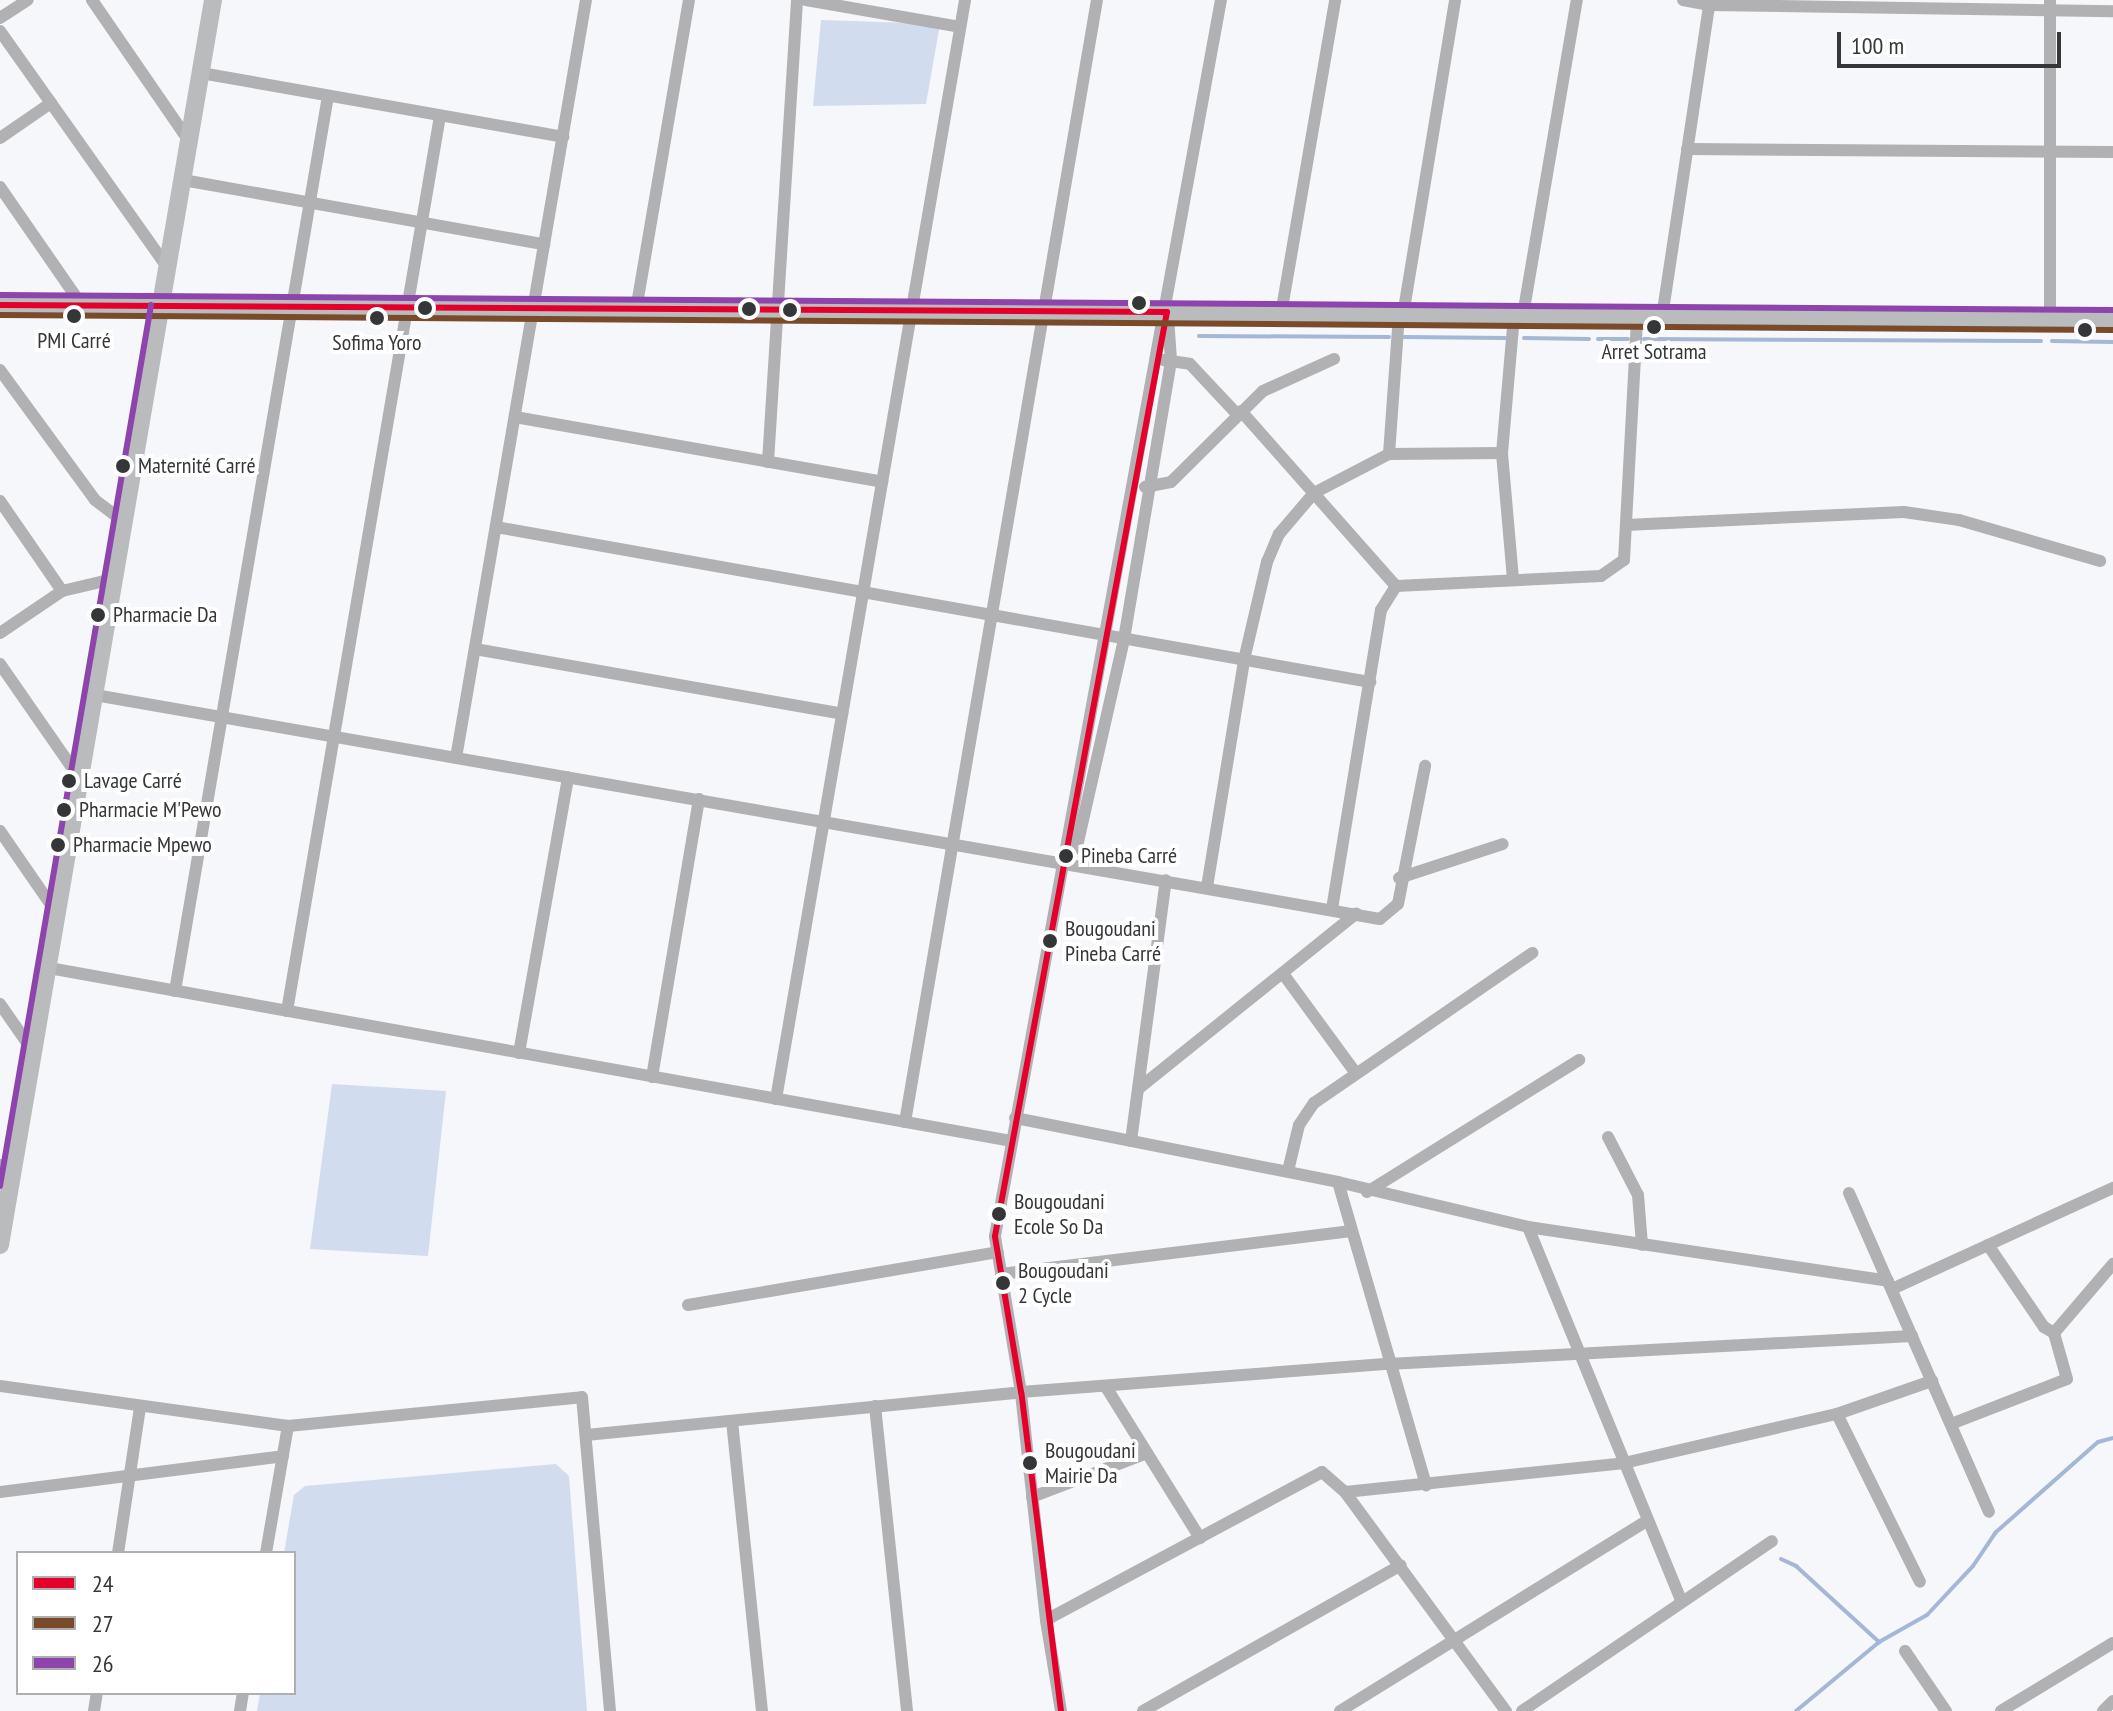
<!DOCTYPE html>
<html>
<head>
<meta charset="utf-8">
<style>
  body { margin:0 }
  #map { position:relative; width:2113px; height:1711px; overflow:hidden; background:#f5f7fa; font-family:"PT Sans Narrow",sans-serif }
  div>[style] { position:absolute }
  .green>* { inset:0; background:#d1ddef }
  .stream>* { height:4px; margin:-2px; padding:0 2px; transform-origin:2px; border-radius:2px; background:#a4b7d5 }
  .street>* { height:12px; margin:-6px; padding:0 6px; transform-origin:6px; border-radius:6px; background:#b1b1b3 }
  .secondary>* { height:18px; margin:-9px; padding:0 9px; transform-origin:9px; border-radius:9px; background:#babbbd }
  .bus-1>* { height:6px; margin:-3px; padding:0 3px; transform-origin:3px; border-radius:3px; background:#e4002b }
  .bus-2>* { height:6px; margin:-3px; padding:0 3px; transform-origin:3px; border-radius:3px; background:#7a4b2a }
  .bus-3>* { height:6px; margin:-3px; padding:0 3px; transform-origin:3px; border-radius:3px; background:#8e44ad }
  .dots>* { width:22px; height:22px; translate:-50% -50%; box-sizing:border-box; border:4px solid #fff; border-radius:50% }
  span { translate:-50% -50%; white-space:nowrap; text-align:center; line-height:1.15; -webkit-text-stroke:8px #fff; paint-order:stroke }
  .bus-label { font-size:22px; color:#353637 }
  .left { translate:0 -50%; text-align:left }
  .legend { position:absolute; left:16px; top:1551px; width:280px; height:144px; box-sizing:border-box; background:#fff; border:2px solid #aeafaf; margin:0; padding:10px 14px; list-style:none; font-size:24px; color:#353637 }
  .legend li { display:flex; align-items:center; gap:16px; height:40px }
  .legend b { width:40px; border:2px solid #aeafaf }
  .scale { position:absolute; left:1837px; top:32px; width:224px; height:36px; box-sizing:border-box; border:4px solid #353637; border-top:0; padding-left:10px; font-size:24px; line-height:28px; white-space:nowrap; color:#353637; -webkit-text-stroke:6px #fff; paint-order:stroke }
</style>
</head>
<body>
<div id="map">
  <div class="green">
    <div style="clip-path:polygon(821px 20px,940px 24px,926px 104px,813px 106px)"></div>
    <div style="clip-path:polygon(332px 1084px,446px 1091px,428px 1256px,310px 1249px)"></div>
    <div style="clip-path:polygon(556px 1464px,569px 1476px,587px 1711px,257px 1711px,260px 1693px,294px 1693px,294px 1553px,284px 1553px,294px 1495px,305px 1486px)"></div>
  </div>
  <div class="stream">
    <div style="left:1199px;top:336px;width:190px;rotate:0.3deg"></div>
    <div style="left:1404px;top:337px;width:101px;rotate:0.6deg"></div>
    <div style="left:1524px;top:338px;width:65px;rotate:0.9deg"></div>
    <div style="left:1598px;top:339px;width:30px"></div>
    <div style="left:1644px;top:339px;width:397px;rotate:0.3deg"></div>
    <div style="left:2052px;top:341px;width:61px;rotate:0.9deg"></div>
    <div style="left:1781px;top:1559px;width:17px;rotate:25deg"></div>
    <div style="left:1796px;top:1566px;width:113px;rotate:42.5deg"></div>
    <div style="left:1796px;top:1711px;width:108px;rotate:-39.7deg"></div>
    <div style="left:1879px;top:1642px;width:55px;rotate:-29.4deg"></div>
    <div style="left:1927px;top:1615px;width:67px;rotate:-46.8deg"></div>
    <div style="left:1973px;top:1566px;width:40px;rotate:-56deg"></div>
    <div style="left:1995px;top:1533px;width:137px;rotate:-41.5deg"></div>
    <div style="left:2098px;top:1442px;width:16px;rotate:-15deg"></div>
  </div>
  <div class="street">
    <div style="left:92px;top:0;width:171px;rotate:55.5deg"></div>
    <div style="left:806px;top:0;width:156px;rotate:9.9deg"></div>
    <div style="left:1683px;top:0;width:26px;rotate:11deg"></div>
    <div style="left:1709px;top:5px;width:404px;rotate:0.9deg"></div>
    <div style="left:0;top:18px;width:33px;rotate:-33deg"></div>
    <div style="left:0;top:31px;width:291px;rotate:54.7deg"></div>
    <div style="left:201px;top:73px;width:368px;rotate:10deg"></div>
    <div style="left:0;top:138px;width:62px;rotate:-34.5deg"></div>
    <div style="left:1687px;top:149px;width:426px;rotate:0.4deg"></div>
    <div style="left:183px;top:180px;width:367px;rotate:10.1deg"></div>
    <div style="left:0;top:187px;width:142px;rotate:55.3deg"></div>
    <div style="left:636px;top:310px;width:314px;rotate:-80.3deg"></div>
    <div style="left:1281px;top:314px;width:319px;rotate:-80.2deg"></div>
    <div style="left:1403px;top:315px;width:319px;rotate:-80.6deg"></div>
    <div style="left:1523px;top:315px;width:320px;rotate:-80.3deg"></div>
    <div style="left:1662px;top:317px;width:321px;rotate:-81.4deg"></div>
    <div style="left:2050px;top:319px;width:319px;rotate:-90deg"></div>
    <div style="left:1163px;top:360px;width:27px;rotate:8deg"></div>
    <div style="left:1190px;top:364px;width:69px;rotate:46.8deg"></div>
    <div style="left:0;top:370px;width:161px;rotate:53.8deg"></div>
    <div style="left:95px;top:500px;width:35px;rotate:37deg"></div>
    <div style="left:1241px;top:411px;width:234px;rotate:48.5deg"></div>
    <div style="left:515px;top:417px;width:373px;rotate:10deg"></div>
    <div style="left:1389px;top:454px;width:139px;rotate:-85.9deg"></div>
    <div style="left:768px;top:462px;width:463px;rotate:-86.4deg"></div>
    <div style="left:1145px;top:487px;width:26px;rotate:-11deg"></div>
    <div style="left:1171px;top:482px;width:129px;rotate:-44.7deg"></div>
    <div style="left:1263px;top:391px;width:78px;rotate:-24.3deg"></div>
    <div style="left:0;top:501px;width:109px;rotate:55.4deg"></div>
    <div style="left:1626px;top:525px;width:278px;rotate:-2.7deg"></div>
    <div style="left:1904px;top:512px;width:56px;rotate:8.3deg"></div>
    <div style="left:1959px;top:520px;width:147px;rotate:16.2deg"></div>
    <div style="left:496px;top:527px;width:888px;rotate:10.06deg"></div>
    <div style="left:1513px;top:579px;width:126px;rotate:-95deg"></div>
    <div style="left:1502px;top:453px;width:138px;rotate:-85deg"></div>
    <div style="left:0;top:633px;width:75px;rotate:-34.1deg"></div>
    <div style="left:62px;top:591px;width:52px;rotate:-13.2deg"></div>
    <div style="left:475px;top:649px;width:373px;rotate:10deg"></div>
    <div style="left:0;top:664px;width:140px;rotate:55.2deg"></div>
    <div style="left:95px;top:695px;width:1304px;rotate:9.89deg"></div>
    <div style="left:1380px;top:919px;width:23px;rotate:-40deg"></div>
    <div style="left:1398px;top:904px;width:141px;rotate:-78.9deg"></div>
    <div style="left:456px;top:758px;width:769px;rotate:-80.27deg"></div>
    <div style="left:0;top:831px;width:102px;rotate:55.4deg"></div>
    <div style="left:1068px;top:859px;width:20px;rotate:-60deg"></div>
    <div style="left:1078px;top:842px;width:208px;rotate:-77.2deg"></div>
    <div style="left:1124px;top:639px;width:283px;rotate:-80.4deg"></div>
    <div style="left:1171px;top:360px;width:43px;rotate:-94deg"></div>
    <div style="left:1399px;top:878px;width:109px;rotate:-18.1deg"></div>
    <div style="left:1207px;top:887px;width:230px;rotate:-80.7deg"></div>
    <div style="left:1244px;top:660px;width:101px;rotate:-76.8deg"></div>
    <div style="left:1267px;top:562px;width:30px;rotate:-67deg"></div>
    <div style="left:1279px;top:534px;width:54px;rotate:-49.5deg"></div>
    <div style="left:1314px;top:493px;width:85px;rotate:-27.5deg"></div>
    <div style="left:1389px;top:454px;width:113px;rotate:-0.5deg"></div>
    <div style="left:1332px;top:909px;width:303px;rotate:-80.7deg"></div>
    <div style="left:1381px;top:610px;width:28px;rotate:-58deg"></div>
    <div style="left:1396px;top:586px;width:205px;rotate:-2.8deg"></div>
    <div style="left:1601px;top:576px;width:28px;rotate:-35deg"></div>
    <div style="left:1624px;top:560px;width:243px;rotate:-86.9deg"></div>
    <div style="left:49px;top:968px;width:977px;rotate:10.19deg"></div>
    <div style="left:1284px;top:975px;width:120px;rotate:53.8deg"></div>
    <div style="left:175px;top:991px;width:908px;rotate:-80.3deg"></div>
    <div style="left:0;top:1004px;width:61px;rotate:55deg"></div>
    <div style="left:287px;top:1011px;width:908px;rotate:-80.3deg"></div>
    <div style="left:519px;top:1053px;width:280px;rotate:-79.9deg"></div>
    <div style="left:652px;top:1077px;width:282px;rotate:-80.4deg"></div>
    <div style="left:1138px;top:1089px;width:280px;rotate:-38.8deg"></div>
    <div style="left:776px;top:1099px;width:1115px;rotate:-80.24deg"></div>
    <div style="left:1015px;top:1118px;width:329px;rotate:11.2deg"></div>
    <div style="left:1338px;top:1182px;width:195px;rotate:13.3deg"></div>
    <div style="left:1528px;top:1227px;width:364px;rotate:8.5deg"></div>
    <div style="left:905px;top:1122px;width:1138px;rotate:-80.29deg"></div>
    <div style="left:1608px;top:1137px;width:65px;rotate:62.7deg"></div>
    <div style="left:1638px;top:1195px;width:50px;rotate:85.4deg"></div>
    <div style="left:1131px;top:1141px;width:263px;rotate:-82.4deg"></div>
    <div style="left:0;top:1165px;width:22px;rotate:56deg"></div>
    <div style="left:1288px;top:1171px;width:47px;rotate:-76.6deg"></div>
    <div style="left:1299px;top:1125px;width:27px;rotate:-56deg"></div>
    <div style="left:1314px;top:1103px;width:265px;rotate:-34.5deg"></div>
    <div style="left:1338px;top:1182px;width:316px;rotate:73.8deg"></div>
    <div style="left:1367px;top:1192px;width:250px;rotate:-31.9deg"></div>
    <div style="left:1849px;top:1193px;width:348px;rotate:66.3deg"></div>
    <div style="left:1528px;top:1227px;width:405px;rotate:67.7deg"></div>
    <div style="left:1988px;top:1245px;width:99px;rotate:55.7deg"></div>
    <div style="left:2044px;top:1327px;width:12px;rotate:31deg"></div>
    <div style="left:1001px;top:1274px;width:351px;rotate:-7deg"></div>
    <div style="left:1892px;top:1289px;width:243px;rotate:-24.6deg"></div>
    <div style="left:688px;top:1305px;width:314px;rotate:-9.7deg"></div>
    <div style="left:0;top:1386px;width:291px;rotate:7.9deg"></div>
    <div style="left:288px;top:1426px;width:295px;rotate:-5.6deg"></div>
    <div style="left:582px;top:1397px;width:315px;rotate:84.9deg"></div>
    <div style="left:1106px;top:1387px;width:178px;rotate:58.1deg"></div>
    <div style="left:875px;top:1406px;width:307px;rotate:84deg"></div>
    <div style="left:1837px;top:1414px;width:187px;rotate:63.7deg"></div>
    <div style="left:732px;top:1421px;width:292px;rotate:84.1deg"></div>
    <div style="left:1951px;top:1424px;width:124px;rotate:-21.2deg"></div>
    <div style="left:2067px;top:1379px;width:48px;rotate:-105.8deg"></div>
    <div style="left:2054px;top:1333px;width:91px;rotate:-49.5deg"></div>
    <div style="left:586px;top:1435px;width:437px;rotate:-5.6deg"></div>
    <div style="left:1021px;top:1392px;width:368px;rotate:-4.4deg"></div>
    <div style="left:1388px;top:1364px;width:525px;rotate:-3.06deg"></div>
    <div style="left:0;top:1492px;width:285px;rotate:-7.2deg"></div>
    <div style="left:1345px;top:1492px;width:281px;rotate:-5.9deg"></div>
    <div style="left:1624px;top:1463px;width:219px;rotate:-13deg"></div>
    <div style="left:1837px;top:1414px;width:101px;rotate:-19.2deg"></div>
    <div style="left:1032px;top:1497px;width:123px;rotate:-20.9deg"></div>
    <div style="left:118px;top:1553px;width:147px;rotate:-81.4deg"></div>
    <div style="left:266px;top:1553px;width:129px;rotate:-80.2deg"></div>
    <div style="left:1046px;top:1620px;width:313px;rotate:-28.2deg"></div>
    <div style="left:1322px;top:1472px;width:30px;rotate:41deg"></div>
    <div style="left:1345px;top:1492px;width:272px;rotate:53.7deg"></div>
    <div style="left:1905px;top:1651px;width:73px;rotate:55.7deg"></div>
    <div style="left:94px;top:1711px;width:18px;rotate:-81deg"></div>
    <div style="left:240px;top:1711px;width:18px;rotate:-81deg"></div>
    <div style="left:1061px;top:1711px;width:92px;rotate:-99.4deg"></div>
    <div style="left:1046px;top:1620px;width:229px;rotate:-96.3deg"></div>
    <div style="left:1021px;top:1392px;width:158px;rotate:-99.5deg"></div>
    <div style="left:995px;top:1236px;width:1256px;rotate:-79.64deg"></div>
    <div style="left:1143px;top:1711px;width:296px;rotate:-29.5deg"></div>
    <div style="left:1340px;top:1711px;width:360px;rotate:-31.8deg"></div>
    <div style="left:1522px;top:1711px;width:302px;rotate:-34.2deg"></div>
    <div style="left:2001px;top:1711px;width:131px;rotate:-31.3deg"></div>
    <div style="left:2103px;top:1711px;width:14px;rotate:-45deg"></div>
  </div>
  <div class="secondary">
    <div style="left:0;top:305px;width:2113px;rotate:0.41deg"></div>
    <div style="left:0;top:1245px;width:1263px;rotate:-80.29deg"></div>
  </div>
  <div class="bus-1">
    <div style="left:0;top:305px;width:1167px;rotate:0.34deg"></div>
    <div style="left:1061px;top:1711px;width:321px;rotate:-97.1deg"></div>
    <div style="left:1021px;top:1392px;width:158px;rotate:-99.5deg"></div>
    <div style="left:995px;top:1236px;width:940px;rotate:-79.46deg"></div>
  </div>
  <div class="bus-2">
    <div style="left:0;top:315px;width:2113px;rotate:0.41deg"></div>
  </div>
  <div class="bus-3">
    <div style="left:0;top:295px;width:2113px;rotate:0.41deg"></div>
    <div style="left:0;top:1186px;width:894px;rotate:-80.27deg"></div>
  </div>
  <div class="dots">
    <div style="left:1139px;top:303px;background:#353637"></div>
    <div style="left:425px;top:308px;background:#353637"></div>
    <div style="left:749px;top:309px;background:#353637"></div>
    <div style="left:790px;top:310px;background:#353637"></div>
    <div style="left:74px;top:316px;background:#353637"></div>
    <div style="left:377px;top:318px;background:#353637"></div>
    <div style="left:1654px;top:327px;background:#353637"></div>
    <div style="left:2085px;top:330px;background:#353637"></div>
    <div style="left:123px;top:466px;background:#353637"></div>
    <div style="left:98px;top:615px;background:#353637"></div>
    <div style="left:69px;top:781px;background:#353637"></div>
    <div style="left:64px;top:810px;background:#353637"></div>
    <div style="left:58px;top:845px;background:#353637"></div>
    <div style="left:1066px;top:856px;background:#353637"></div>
    <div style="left:1050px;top:941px;background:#353637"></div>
    <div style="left:999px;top:1214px;background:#353637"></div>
    <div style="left:1003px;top:1283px;background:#353637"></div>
    <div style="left:1030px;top:1463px;background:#353637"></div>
  </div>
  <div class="bus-label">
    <span style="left:74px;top:341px">PMI Carré</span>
    <span style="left:377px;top:343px">Sofima Yoro</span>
    <span style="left:1654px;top:352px">Arret Sotrama</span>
    <span class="left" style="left:138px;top:466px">Maternité Carré</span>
    <span class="left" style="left:113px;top:615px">Pharmacie Da</span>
    <span class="left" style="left:84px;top:781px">Lavage Carré</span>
    <span class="left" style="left:79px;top:810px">Pharmacie M'Pewo</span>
    <span class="left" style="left:73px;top:845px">Pharmacie Mpewo</span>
    <span class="left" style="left:1081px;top:856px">Pineba Carré</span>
    <span class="left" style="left:1065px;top:941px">Bougoudani<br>Pineba Carré</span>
    <span class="left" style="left:1014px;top:1214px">Bougoudani<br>Ecole So Da</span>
    <span class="left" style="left:1018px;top:1283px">Bougoudani<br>2 Cycle</span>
    <span class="left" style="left:1045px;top:1463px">Bougoudani<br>Mairie Da</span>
  </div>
  <ul class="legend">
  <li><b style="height:10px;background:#e4002b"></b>24</li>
  <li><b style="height:10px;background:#7a4b2a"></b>27</li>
  <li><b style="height:10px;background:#8e44ad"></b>26</li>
  </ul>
  <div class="scale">100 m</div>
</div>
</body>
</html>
